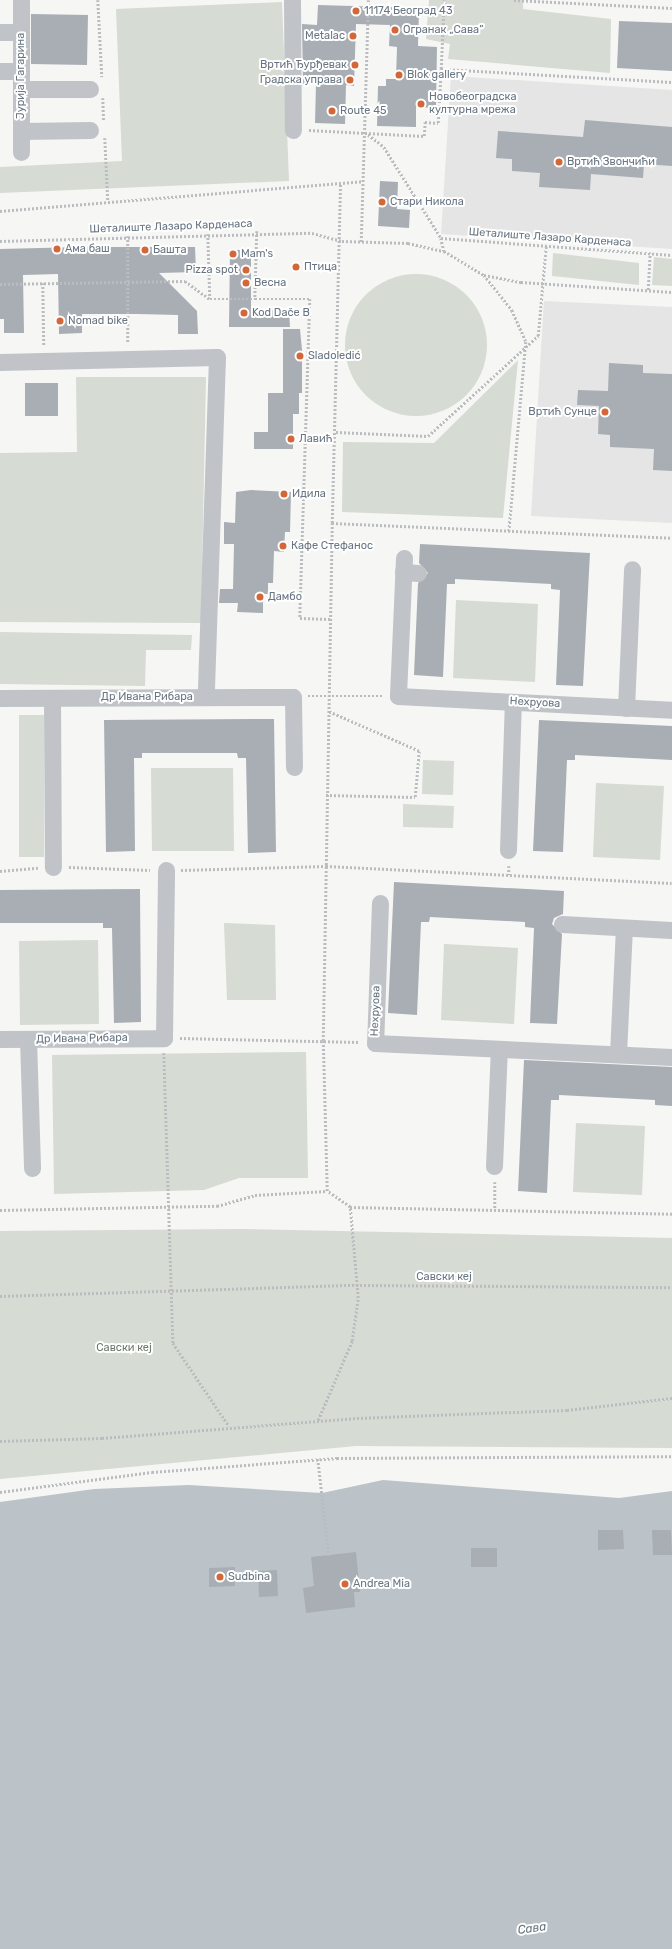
<!DOCTYPE html>
<html>
<head>
<meta charset="utf-8">
<style>
  body { margin:0 }
  #map { position:relative; width:672px; height:1949px; overflow:hidden; background:#f6f6f4; font-family:Rubik,sans-serif }
  div>[style] { position:absolute }
  .built>* { inset:0; background:#e4e5e4 }
  .green>* { inset:0; background:#d6dbd3 }
  .round { border-radius:50% }
  .water>* { inset:0; background:#bbc3c9 }
  .building>* { inset:0; background:#a8aeb4 }
  .path>* { height:2.5px; margin-top:-1.25px; transform-origin:0; background:repeating-linear-gradient(90deg,#babcbf 0 2px,transparent 0 4px) }
  .minor>* { height:17px; margin:-8.5px; padding:0 8.5px; transform-origin:8.5px; border-radius:8.5px; background:#c0c3c7 }
  .dots>* { width:11px; height:11px; translate:-50% -50%; box-sizing:border-box; border:2px solid #fff; border-radius:50% }
  span { translate:-50% -50%; white-space:nowrap; text-align:center; line-height:1.15; -webkit-text-stroke:4px #fff; paint-order:stroke }
  .poi-label { font-size:11px; color:#687582 }
  .left { translate:0 -50%; text-align:left }
  .right { translate:-100% -50%; text-align:right }
  .street-label { font-size:11px; color:#687582 }
  .park-label { font-size:11px; color:#697a66 }
  .water-label { font-size:12px; color:#64757e; font-style:italic }
</style>
</head>
<body>
<div id="map">
  <div class="built">
    <div style="clip-path:polygon(451px 76px,672px 90px,672px 249px,441px 234px)"></div>
    <div style="clip-path:polygon(544px 301px,672px 307px,672px 523px,531px 516px)"></div>
  </div>
  <div class="green">
    <div style="clip-path:polygon(429px 0,523px 0,523px 9px,611px 19px,610px 73px,448px 59px,450px 44px,426px 39px)"></div>
    <div style="clip-path:polygon(282px 2px,289px 181px,0 193px,0 167px,122px 161px,116px 9px)"></div>
    <div style="clip-path:polygon(553px 253px,639px 263px,639px 285px,552px 276px)"></div>
    <div style="clip-path:polygon(654px 257px,672px 259px,672px 286px,652px 285px)"></div>
    <div class="round" style="left:345px;top:274px;width:142px;height:142px"></div>
    <div style="clip-path:polygon(518px 360px,503px 518px,342px 512px,343px 442px,434px 443px)"></div>
    <div style="clip-path:polygon(76px 377px,206px 377px,201px 623px,0 622px,0 453px,77px 452px)"></div>
    <div style="clip-path:polygon(456px 600px,538px 604px,535px 682px,453px 678px)"></div>
    <div style="clip-path:polygon(0 632px,192px 635px,191px 650px,146px 650px,145px 686px,0 684px)"></div>
    <div style="clip-path:polygon(19px 715px,44px 715px,44px 857px,19px 857px)"></div>
    <div style="clip-path:polygon(423px 760px,454px 761px,453px 795px,422px 794px)"></div>
    <div style="clip-path:polygon(151px 768px,233px 768px,234px 851px,152px 851px)"></div>
    <div style="clip-path:polygon(596px 783px,664px 786px,660px 860px,593px 857px)"></div>
    <div style="clip-path:polygon(403px 804px,454px 806px,453px 828px,403px 827px)"></div>
    <div style="clip-path:polygon(224px 923px,275px 925px,276px 1000px,227px 1000px)"></div>
    <div style="clip-path:polygon(98px 940px,99px 1024px,20px 1025px,19px 941px)"></div>
    <div style="clip-path:polygon(444px 944px,518px 948px,514px 1024px,441px 1020px)"></div>
    <div style="clip-path:polygon(306px 1052px,308px 1178px,239px 1178px,204px 1190px,54px 1194px,52px 1055px)"></div>
    <div style="clip-path:polygon(576px 1123px,645px 1126px,642px 1195px,573px 1192px)"></div>
    <div style="clip-path:polygon(241px 1229px,672px 1238px,672px 1448px,356px 1446px,0 1479px,0 1231px)"></div>
  </div>
  <div class="water">
    <div style="clip-path:polygon(383px 1480px,619px 1498px,672px 1491px,672px 1949px,0 1949px,0 1502px,94px 1489px,189px 1485px,322px 1493px)"></div>
  </div>
  <div class="building">
    <div style="clip-path:polygon(318px 5px,419px 8px,418px 46px,437px 47px,436px 108px,416px 107px,416px 127px,377px 126px,378px 86px,386px 86px,386px 79px,396px 79px,397px 47px,389px 46px,390px 25px,356px 24px,354px 86px,346px 85px,345px 124px,315px 123px,316px 84px,303px 84px,302px 24px,317px 25px)"></div>
    <div style="clip-path:polygon(31px 14px,88px 15px,87px 65px,31px 64px)"></div>
    <div style="clip-path:polygon(619px 21px,672px 23px,672px 71px,617px 68px)"></div>
    <div style="clip-path:polygon(585px 120px,672px 127px,672px 166px,644px 164px,643px 178px,591px 174px,590px 190px,539px 187px,540px 173px,512px 171px,512px 159px,496px 158px,498px 131px,583px 137px)"></div>
    <div style="clip-path:polygon(380px 181px,398px 182px,397px 209px,410px 210px,409px 228px,378px 226px)"></div>
    <div style="clip-path:polygon(80px 247px,195px 247px,196px 272px,159px 273px,197px 311px,198px 334px,178px 334px,178px 315px,137px 314px,82px 314px,82px 333px,59px 334px,58px 274px,23px 275px,24px 333px,4px 333px,4px 319px,0 319px,0 249px)"></div>
    <div style="clip-path:polygon(230px 250px,251px 250px,251px 310px,289px 310px,290px 327px,229px 327px)"></div>
    <div style="clip-path:polygon(283px 329px,300px 329px,302px 350px,302px 393px,299px 393px,299px 414px,293px 414px,293px 449px,254px 449px,254px 432px,268px 432px,268px 393px,283px 393px)"></div>
    <div style="clip-path:polygon(609px 363px,643px 365px,643px 373px,672px 374px,672px 471px,653px 470px,654px 449px,610px 447px,610px 435px,598px 434px,599px 406px,577px 405px,578px 390px,608px 391px)"></div>
    <div style="clip-path:polygon(25px 383px,58px 383px,58px 416px,25px 416px)"></div>
    <div style="clip-path:polygon(251px 490px,291px 492px,290px 532px,285px 532px,284px 552px,274px 551px,273px 583px,268px 583px,268px 594px,263px 594px,263px 613px,237px 612px,238px 603px,219px 603px,220px 589px,233px 589px,234px 544px,224px 544px,224px 522px,235px 523px,236px 492px)"></div>
    <div style="clip-path:polygon(420px 544px,590px 553px,583px 686px,556px 685px,560px 590px,551px 589px,551px 584px,455px 579px,455px 584px,447px 584px,443px 677px,414px 675px,418px 583px,428px 573px,419px 563px)"></div>
    <div style="clip-path:polygon(274px 719px,276px 852px,248px 853px,246px 758px,238px 758px,237px 753px,142px 753px,142px 758px,134px 758px,135px 851px,106px 852px,104px 720px)"></div>
    <div style="clip-path:polygon(539px 720px,672px 726px,672px 760px,575px 755px,575px 760px,567px 760px,563px 852px,533px 851px)"></div>
    <div style="clip-path:polygon(394px 882px,564px 891px,563px 914px,554px 918px,552px 924px,562px 934px,557px 1024px,530px 1023px,534px 928px,525px 927px,525px 922px,430px 917px,429px 922px,421px 922px,417px 1015px,388px 1013px)"></div>
    <div style="clip-path:polygon(140px 889px,141px 1022px,114px 1023px,112px 928px,103px 928px,103px 923px,0 923px,0 890px)"></div>
    <div style="clip-path:polygon(524px 1060px,672px 1067px,672px 1106px,655px 1105px,655px 1100px,559px 1095px,559px 1100px,551px 1100px,547px 1193px,518px 1191px)"></div>
    <div style="clip-path:polygon(598px 1530px,623px 1530px,624px 1549px,598px 1550px)"></div>
    <div style="clip-path:polygon(652px 1530px,671px 1530px,672px 1555px,653px 1555px)"></div>
    <div style="clip-path:polygon(471px 1548px,497px 1548px,497px 1567px,471px 1567px)"></div>
    <div style="clip-path:polygon(356px 1552px,360px 1592px,354px 1592px,355px 1607px,306px 1613px,303px 1588px,314px 1586px,311px 1557px)"></div>
    <div style="clip-path:polygon(235px 1567px,235px 1586px,209px 1587px,209px 1568px)"></div>
    <div style="clip-path:polygon(277px 1570px,278px 1596px,259px 1597px,258px 1571px)"></div>
  </div>
  <div class="path">
    <div style="left:98px;top:0;width:77px;rotate:87deg"></div>
    <div style="left:514px;top:0;width:158px;rotate:2.9deg"></div>
    <div style="left:441px;top:69px;width:69px;rotate:-87.5deg"></div>
    <div style="left:103px;top:98px;width:23px;rotate:88deg"></div>
    <div style="left:309px;top:130px;width:115px;rotate:3deg"></div>
    <div style="left:424px;top:136px;width:14px;rotate:-86deg"></div>
    <div style="left:425px;top:122px;width:13px;rotate:4deg"></div>
    <div style="left:438px;top:123px;width:54px;rotate:-86.8deg"></div>
    <div style="left:441px;top:69px;width:231px;rotate:3.2deg"></div>
    <div style="left:365px;top:132px;width:24px;rotate:38deg"></div>
    <div style="left:384px;top:147px;width:107px;rotate:57.9deg"></div>
    <div style="left:441px;top:238px;width:13px;rotate:77deg"></div>
    <div style="left:105px;top:138px;width:64px;rotate:87.3deg"></div>
    <div style="left:0;top:211px;width:364px;rotate:-4.7deg"></div>
    <div style="left:257px;top:231px;width:68px;rotate:91.7deg"></div>
    <div style="left:255px;top:299px;width:55px"></div>
    <div style="left:310px;top:299px;width:319px;rotate:91.8deg"></div>
    <div style="left:300px;top:618px;width:30px;rotate:2deg"></div>
    <div style="left:208px;top:234px;width:64px;rotate:88.2deg"></div>
    <div style="left:128px;top:236px;width:107px;rotate:90deg"></div>
    <div style="left:441px;top:238px;width:232px;rotate:4.2deg"></div>
    <div style="left:0;top:241px;width:312px;rotate:-1.5deg"></div>
    <div style="left:312px;top:233px;width:31px;rotate:15deg"></div>
    <div style="left:342px;top:241px;width:66px;rotate:1.7deg"></div>
    <div style="left:408px;top:243px;width:37px;rotate:13deg"></div>
    <div style="left:444px;top:251px;width:47px;rotate:31deg"></div>
    <div style="left:484px;top:275px;width:38px;rotate:11deg"></div>
    <div style="left:521px;top:282px;width:151px;rotate:3.8deg"></div>
    <div style="left:361px;top:242px;width:242px;rotate:-88.3deg"></div>
    <div style="left:484px;top:275px;width:45px;rotate:51.3deg"></div>
    <div style="left:512px;top:310px;width:35px;rotate:66deg"></div>
    <div style="left:526px;top:342px;width:190px;rotate:95.1deg"></div>
    <div style="left:43px;top:283px;width:62px;rotate:89.1deg"></div>
    <div style="left:0;top:284px;width:185px;rotate:-0.9deg"></div>
    <div style="left:185px;top:281px;width:31px;rotate:36deg"></div>
    <div style="left:210px;top:299px;width:45px"></div>
    <div style="left:648px;top:290px;width:37px;rotate:-87deg"></div>
    <div style="left:336px;top:432px;width:92px;rotate:2.5deg"></div>
    <div style="left:428px;top:436px;width:149px;rotate:-42.3deg"></div>
    <div style="left:538px;top:336px;width:90px;rotate:-84.9deg"></div>
    <div style="left:332px;top:523px;width:339px;rotate:-88.6deg"></div>
    <div style="left:308px;top:696px;width:75px"></div>
    <div style="left:326px;top:795px;width:89px;rotate:1.3deg"></div>
    <div style="left:415px;top:797px;width:46px;rotate:-85deg"></div>
    <div style="left:419px;top:751px;width:100px;rotate:-156.5deg"></div>
    <div style="left:509px;top:866px;width:9px;rotate:90deg"></div>
    <div style="left:69px;top:867px;width:81px;rotate:2.1deg"></div>
    <div style="left:181px;top:870px;width:145px;rotate:-1.6deg"></div>
    <div style="left:326px;top:866px;width:346px;rotate:2.8deg"></div>
    <div style="left:0;top:871px;width:38px;rotate:-5deg"></div>
    <div style="left:180px;top:1038px;width:179px;rotate:1.3deg"></div>
    <div style="left:164px;top:1053px;width:290px;rotate:88.2deg"></div>
    <div style="left:173px;top:1343px;width:100px;rotate:56deg"></div>
    <div style="left:495px;top:1182px;width:27px;rotate:90deg"></div>
    <div style="left:350px;top:1207px;width:322px;rotate:1.2deg"></div>
    <div style="left:0;top:1210px;width:217px;rotate:-1.1deg"></div>
    <div style="left:217px;top:1206px;width:40px;rotate:-16deg"></div>
    <div style="left:255px;top:1195px;width:72px;rotate:-3.2deg"></div>
    <div style="left:327px;top:1191px;width:150px;rotate:-91.5deg"></div>
    <div style="left:323px;top:1041px;width:518px;rotate:-89deg"></div>
    <div style="left:332px;top:523px;width:340px;rotate:2.5deg"></div>
    <div style="left:0;top:1296px;width:356px;rotate:-1.8deg"></div>
    <div style="left:356px;top:1285px;width:316px;rotate:0.4deg"></div>
    <div style="left:318px;top:1420px;width:86px;rotate:-66.7deg"></div>
    <div style="left:352px;top:1341px;width:43px;rotate:-82.1deg"></div>
    <div style="left:358px;top:1298px;width:91px;rotate:-95deg"></div>
    <div style="left:350px;top:1207px;width:28px;rotate:-145deg"></div>
    <div style="left:0;top:1441px;width:102px;rotate:-1.7deg"></div>
    <div style="left:102px;top:1438px;width:256px;rotate:-4.5deg"></div>
    <div style="left:357px;top:1418px;width:210px;rotate:-2.2deg"></div>
    <div style="left:567px;top:1410px;width:106px;rotate:-6.5deg"></div>
    <div style="left:318px;top:1459px;width:97px;rotate:83.5deg"></div>
    <div style="left:0;top:1492px;width:153px;rotate:-7.5deg"></div>
    <div style="left:152px;top:1472px;width:186px;rotate:-4.3deg"></div>
    <div style="left:337px;top:1458px;width:335px;rotate:-0.3deg"></div>
  </div>
  <div class="minor">
    <div style="left:21px;top:0;width:152px;rotate:90deg"></div>
    <div style="left:292px;top:0;width:130px;rotate:89.6deg"></div>
    <div style="left:0;top:32px;width:21px"></div>
    <div style="left:0;top:71px;width:21px"></div>
    <div style="left:21px;top:89px;width:69px"></div>
    <div style="left:21px;top:131px;width:69px;rotate:-0.8deg"></div>
    <div style="left:0;top:362px;width:217px;rotate:-1.3deg"></div>
    <div style="left:217px;top:357px;width:340px;rotate:91.9deg"></div>
    <div style="left:404px;top:558px;width:138px;rotate:92.5deg"></div>
    <div style="left:398px;top:696px;width:274px;rotate:2.9deg"></div>
    <div style="left:403px;top:572px;width:15px;rotate:4deg"></div>
    <div style="left:0;top:698px;width:293px;rotate:-0.2deg"></div>
    <div style="left:293px;top:697px;width:70px;rotate:89.2deg"></div>
    <div style="left:52px;top:698px;width:169px;rotate:89.7deg"></div>
    <div style="left:626px;top:708px;width:139px;rotate:-87.5deg"></div>
    <div style="left:508px;top:850px;width:148px;rotate:-88.1deg"></div>
    <div style="left:380px;top:903px;width:140px;rotate:92deg"></div>
    <div style="left:375px;top:1043px;width:297px;rotate:2.7deg"></div>
    <div style="left:562px;top:924px;width:109px;rotate:3.2deg"></div>
    <div style="left:0;top:1039px;width:164px;rotate:-0.3deg"></div>
    <div style="left:164px;top:1038px;width:168px;rotate:-89.3deg"></div>
    <div style="left:28px;top:1039px;width:129px;rotate:88.2deg"></div>
    <div style="left:618px;top:1054px;width:126px;rotate:-87.3deg"></div>
    <div style="left:494px;top:1166px;width:117px;rotate:-87.6deg"></div>
  </div>
  <div class="dots">
    <div style="left:356px;top:11px;background:#d36737"></div>
    <div style="left:395px;top:30px;background:#d36737"></div>
    <div style="left:353px;top:36px;background:#d36737"></div>
    <div style="left:355px;top:65px;background:#d36737"></div>
    <div style="left:399px;top:75px;background:#d36737"></div>
    <div style="left:350px;top:80px;background:#d36737"></div>
    <div style="left:421px;top:104px;background:#d36737"></div>
    <div style="left:332px;top:111px;background:#d36737"></div>
    <div style="left:559px;top:162px;background:#d36737"></div>
    <div style="left:382px;top:202px;background:#d36737"></div>
    <div style="left:57px;top:249px;background:#d36737"></div>
    <div style="left:145px;top:250px;background:#d36737"></div>
    <div style="left:233px;top:254px;background:#d36737"></div>
    <div style="left:296px;top:267px;background:#d36737"></div>
    <div style="left:246px;top:270px;background:#d36737"></div>
    <div style="left:246px;top:283px;background:#d36737"></div>
    <div style="left:244px;top:313px;background:#d36737"></div>
    <div style="left:60px;top:321px;background:#d36737"></div>
    <div style="left:300px;top:356px;background:#d36737"></div>
    <div style="left:605px;top:412px;background:#d36737"></div>
    <div style="left:291px;top:439px;background:#d36737"></div>
    <div style="left:284px;top:494px;background:#d36737"></div>
    <div style="left:283px;top:546px;background:#d36737"></div>
    <div style="left:260px;top:597px;background:#d36737"></div>
    <div style="left:220px;top:1577px;background:#d36737"></div>
    <div style="left:345px;top:1584px;background:#d36737"></div>
  </div>
  <div class="poi-label">
    <span class="left" style="left:364px;top:11px">11174 Београд 43</span>
    <span class="left" style="left:403px;top:30px">Огранак „Сава”</span>
    <span class="right" style="left:345px;top:36px">Metalac</span>
    <span class="right" style="left:347px;top:65px">Вртић Ђурђевак</span>
    <span class="left" style="left:407px;top:75px">Blok gallery</span>
    <span class="right" style="left:342px;top:80px">Градска управа</span>
    <span class="left" style="left:429px;top:104px">Новобеоградска<br>културна мрежа</span>
    <span class="left" style="left:340px;top:111px">Route 45</span>
    <span class="left" style="left:567px;top:162px">Вртић Звончићи</span>
    <span class="left" style="left:390px;top:202px">Стари Никола</span>
    <span class="left" style="left:65px;top:249px">Ама баш</span>
    <span class="left" style="left:153px;top:250px">Башта</span>
    <span class="left" style="left:241px;top:254px">Mam's</span>
    <span class="left" style="left:304px;top:267px">Птица</span>
    <span class="right" style="left:238px;top:270px">Pizza spot</span>
    <span class="left" style="left:254px;top:283px">Весна</span>
    <span class="left" style="left:252px;top:313px">Kod Dače B</span>
    <span class="left" style="left:68px;top:321px">Nomad bike</span>
    <span class="left" style="left:308px;top:356px">Sladoledić</span>
    <span class="right" style="left:597px;top:412px">Вртић Сунце</span>
    <span class="left" style="left:299px;top:439px">Лавић</span>
    <span class="left" style="left:292px;top:494px">Идила</span>
    <span class="left" style="left:291px;top:546px">Кафе Стефанос</span>
    <span class="left" style="left:268px;top:597px">Дамбо</span>
    <span class="left" style="left:228px;top:1577px">Sudbina</span>
    <span class="left" style="left:353px;top:1584px">Andrea Mia</span>
  </div>
  <div class="street-label">
    <span style="left:21px;top:76px;rotate:-90deg">Јурија Гагарина</span>
    <span style="left:171px;top:227px;rotate:-2deg">Шеталиште Лазаро Карденаса</span>
    <span style="left:550px;top:238px;rotate:4deg">Шеталиште Лазаро Карденаса</span>
    <span style="left:147px;top:697px">Др Ивана Рибара</span>
    <span style="left:535px;top:703px;rotate:3deg">Нехруова</span>
    <span style="left:376px;top:1011px;rotate:-88deg">Нехруова</span>
    <span style="left:82px;top:1039px;rotate:-1deg">Др Ивана Рибара</span>
    <span style="left:444px;top:1277px">Савски кеј</span>
  </div>
  <div class="park-label">
    <span style="left:124px;top:1348px">Савски кеј</span>
  </div>
  <div class="water-label">
    <span style="left:532px;top:1929px;rotate:-8deg">Сава</span>
  </div>
</div>
</body>
</html>
